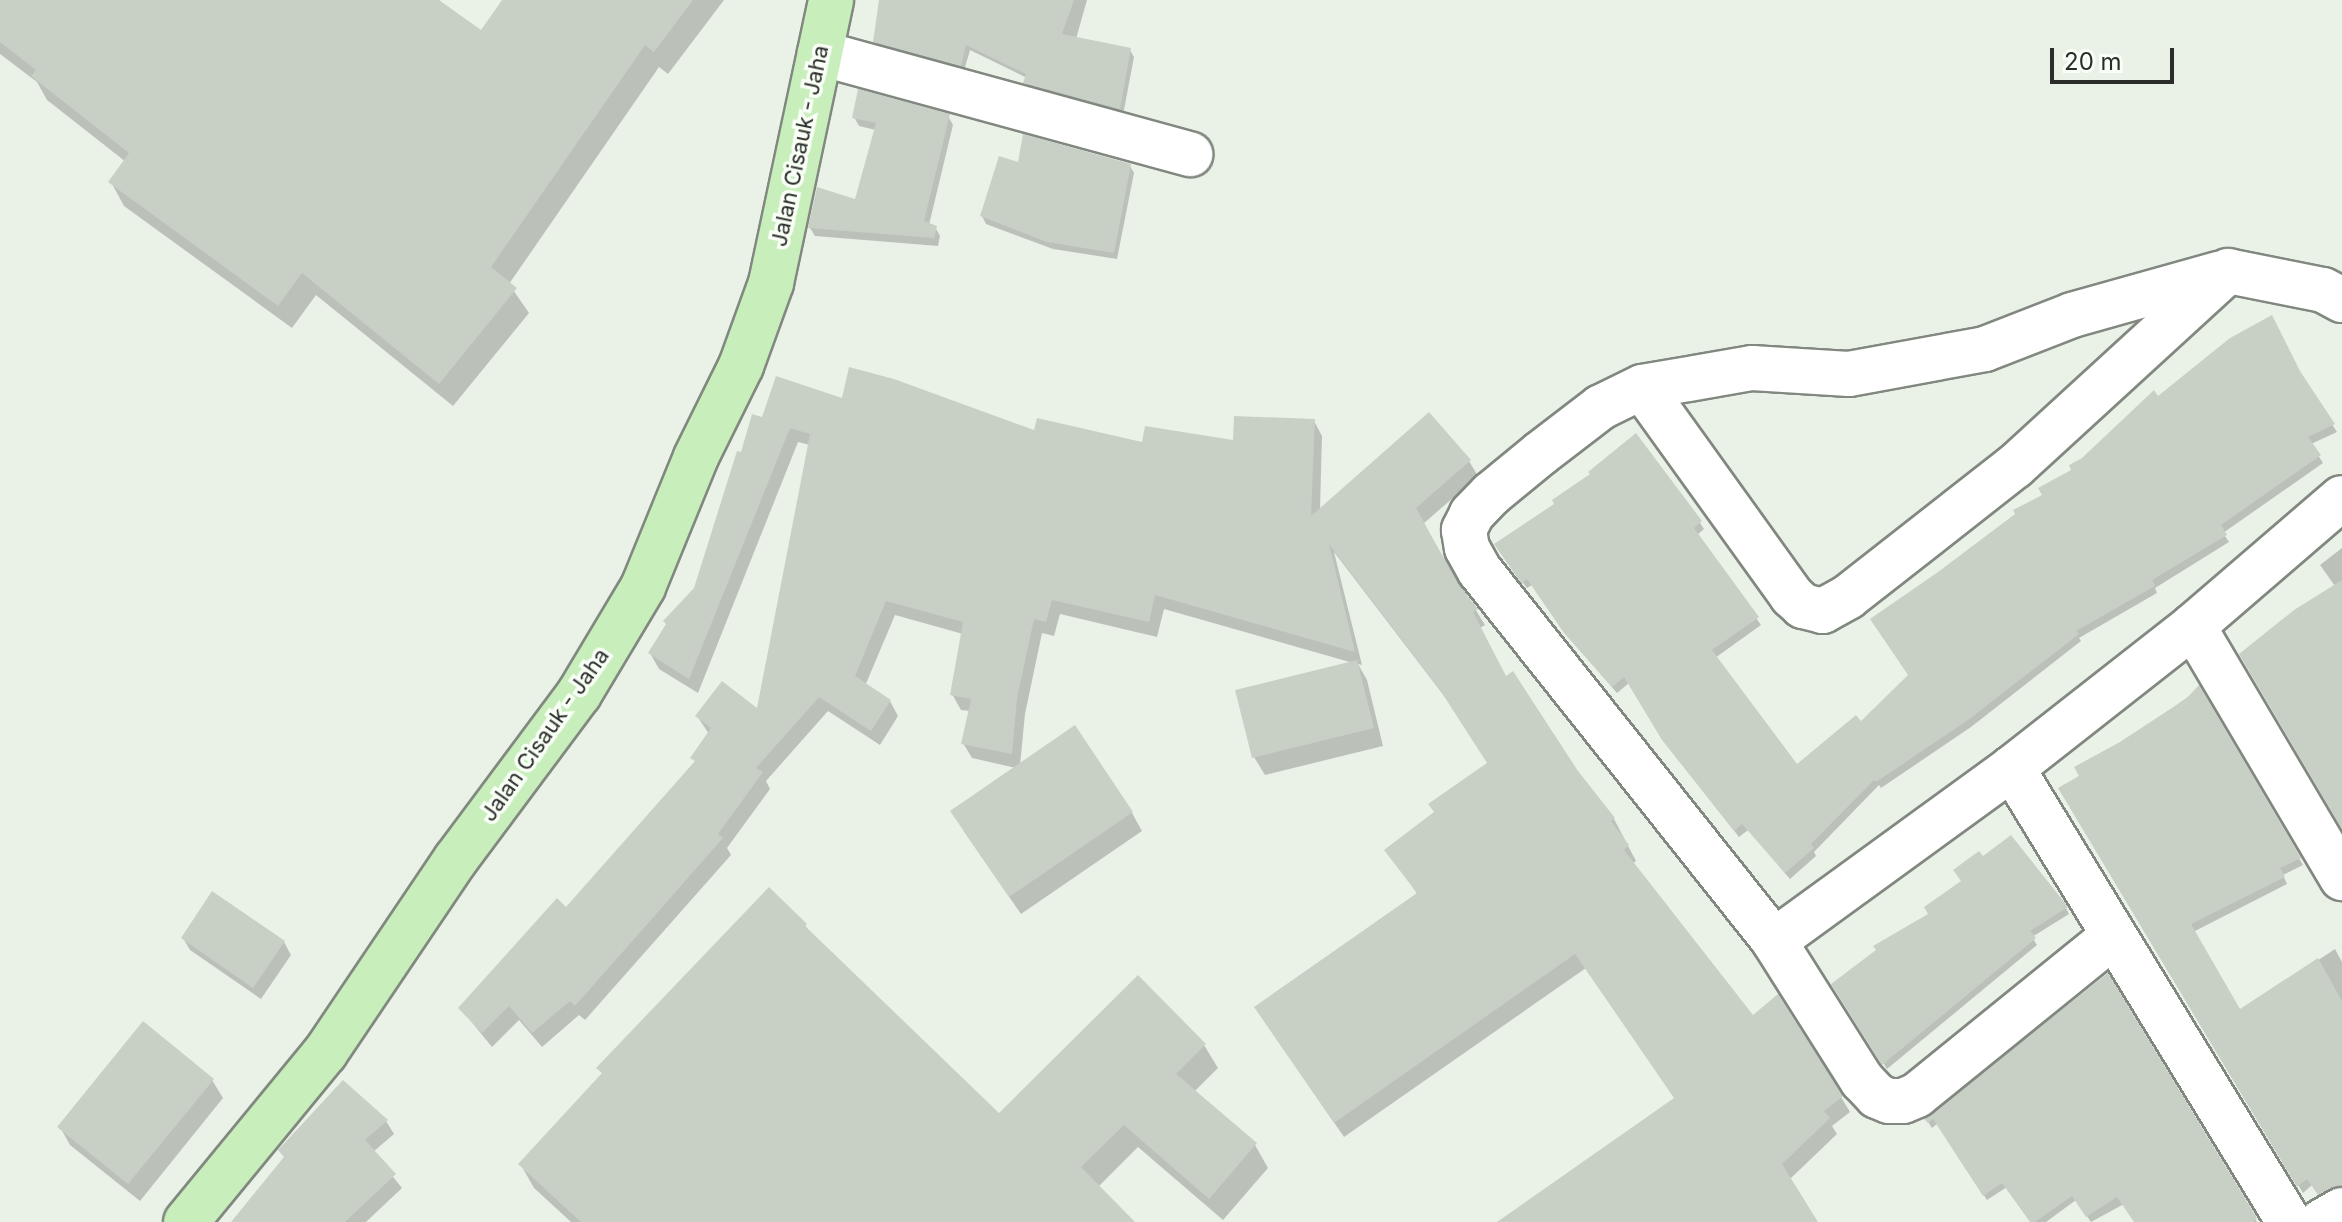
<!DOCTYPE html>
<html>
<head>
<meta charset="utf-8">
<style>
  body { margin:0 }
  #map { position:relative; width:2342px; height:1222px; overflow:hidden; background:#eaf2e8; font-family:Inter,sans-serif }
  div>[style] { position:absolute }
  .shadow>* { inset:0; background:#0003 }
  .building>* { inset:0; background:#c8d0c6 }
  .roads { filter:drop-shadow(2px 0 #81887f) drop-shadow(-2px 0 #81887f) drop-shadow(0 2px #81887f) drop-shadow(0 -2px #81887f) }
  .minor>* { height:44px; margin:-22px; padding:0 22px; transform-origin:22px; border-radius:22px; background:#fff }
  .major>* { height:44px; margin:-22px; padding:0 22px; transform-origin:22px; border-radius:22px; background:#c8eebb }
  span { translate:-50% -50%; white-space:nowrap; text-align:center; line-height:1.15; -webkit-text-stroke:7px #f9fff7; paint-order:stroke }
  .street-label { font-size:22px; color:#2a2d29 }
  .scale { position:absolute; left:2050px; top:48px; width:124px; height:36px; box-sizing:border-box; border:4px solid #2a2d29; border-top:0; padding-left:10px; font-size:24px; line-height:28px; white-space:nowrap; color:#2a2d29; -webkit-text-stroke:6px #f9fff7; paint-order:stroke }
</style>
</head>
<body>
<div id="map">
  <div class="shadow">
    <div style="clip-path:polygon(0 0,436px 0,481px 33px,505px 0,724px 0,668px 74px,659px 67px,509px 284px,529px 313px,453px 406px,316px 295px,292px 328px,124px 206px,111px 182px,126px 162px,47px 100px,37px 82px,0 54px)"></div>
    <div style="clip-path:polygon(881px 0,1087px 0,1076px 39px,1130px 50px,1134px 57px,1123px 115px,1029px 89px,1027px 78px,970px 50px,964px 71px,879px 48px,875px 41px)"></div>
    <div style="clip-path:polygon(948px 116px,953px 125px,929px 225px,935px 227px,940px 236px,938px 246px,815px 236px,810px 228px,856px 202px,876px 130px,859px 126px,854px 117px)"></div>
    <div style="clip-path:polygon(1020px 164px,1130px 166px,1134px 173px,1117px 259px,1053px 249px,986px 224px,982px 216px)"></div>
    <div style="clip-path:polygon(2301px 376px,2337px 432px,2311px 444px,2323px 463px,2223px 533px,2229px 542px,2155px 588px,2157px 593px,2079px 638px,2081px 641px,1971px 727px,1881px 788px,1879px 785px,1814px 852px,1816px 856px,1790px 879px,1748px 830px,1739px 837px,1669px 747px,1629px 683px,1617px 693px,1571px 640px,1532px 585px,1527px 588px,1500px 552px,1635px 436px,1700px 523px,1704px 529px,1697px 535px,1761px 625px,1715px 658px,1797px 767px,1861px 724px,1910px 676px,2044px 496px,2158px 398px)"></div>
    <div style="clip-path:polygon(843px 400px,1035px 433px,1143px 445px,1235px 442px,1314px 421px,1322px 436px,1320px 511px,1469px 461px,1478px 476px,1423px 524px,1485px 625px,1480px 628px,1506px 679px,1614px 819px,1636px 861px,1632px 864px,1753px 1018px,1841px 1097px,1850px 1112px,1832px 1126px,1837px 1134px,1790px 1179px,1816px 1222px,1501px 1222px,1676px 1100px,1586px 968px,1344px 1137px,1266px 1023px,1418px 895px,1387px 850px,1436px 813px,1489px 764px,1451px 705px,1334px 552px,1362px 665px,1358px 664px,1367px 680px,1383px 746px,1265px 775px,1254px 757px,1353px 663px,1164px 609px,1157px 637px,1060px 614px,1054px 636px,1042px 633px,1025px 714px,1020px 765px,1132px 813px,1142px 831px,1021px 914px,963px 830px,1016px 768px,972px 758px,963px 743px,970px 711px,961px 710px,952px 694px,963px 634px,895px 615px,865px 686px,890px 701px,898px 716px,880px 745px,828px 711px,766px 781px,770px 789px,727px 848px,731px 855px,585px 1020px,579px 1015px,542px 1047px,519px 1020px,492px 1047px,461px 1009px,567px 910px,696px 763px,693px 758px,709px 734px,697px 716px,759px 711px,810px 445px,798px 442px,698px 693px,659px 669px,650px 653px,696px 589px,742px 454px,763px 420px)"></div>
    <div style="clip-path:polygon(2342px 548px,2342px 643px,2335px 586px,2320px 565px)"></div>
    <div style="clip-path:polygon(2199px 689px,2303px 865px,2283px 875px,2287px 884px,2193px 932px,2240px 1012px,2335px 949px,2342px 962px,2342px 1193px,2323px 1201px,2312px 1185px,2303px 1193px,2061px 789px)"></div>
    <div style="clip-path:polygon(2066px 908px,2069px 914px,2032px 937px,2037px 945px,1887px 1069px,1834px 985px)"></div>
    <div style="clip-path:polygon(805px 925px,812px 936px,999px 1115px,1204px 1045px,1218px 1068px,1194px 1092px,1255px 1145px,1268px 1168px,1223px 1220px,1138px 1147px,1098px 1187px,1133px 1222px,571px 1222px,534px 1188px,521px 1165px,603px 1075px,599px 1068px)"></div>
    <div style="clip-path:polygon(183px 938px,284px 942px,291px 955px,261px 999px,190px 950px)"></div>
    <div style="clip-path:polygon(2107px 976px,2257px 1222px,2168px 1222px,2146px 1192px,2091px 1222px,2076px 1200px,2046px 1222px,2031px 1222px,2007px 1187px,1987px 1200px,1938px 1123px,1932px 1128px,1930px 1125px,1927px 1120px)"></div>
    <div style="clip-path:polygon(212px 1080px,223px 1098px,140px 1201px,70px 1145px,60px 1127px)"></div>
    <div style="clip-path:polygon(386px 1121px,394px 1134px,373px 1152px,402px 1188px,366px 1222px,246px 1222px)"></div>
  </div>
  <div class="building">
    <div style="clip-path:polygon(0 0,439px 0,481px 30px,502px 0,693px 0,654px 52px,645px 45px,491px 267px,517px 288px,439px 384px,302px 273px,278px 306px,108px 182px,129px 153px,31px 76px,36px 70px,0 42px)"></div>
    <div style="clip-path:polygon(879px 0,1074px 0,1062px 34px,1131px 48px,1120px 109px,1023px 83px,1026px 74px,966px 45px,961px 66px,873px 42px)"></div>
    <div style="clip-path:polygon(858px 89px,950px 114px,924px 221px,937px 226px,934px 238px,808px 228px,817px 187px,855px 199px,876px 123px,852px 118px)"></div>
    <div style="clip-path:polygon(1023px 134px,1131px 164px,1114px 253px,1047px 242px,980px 216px,999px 156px,1018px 162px)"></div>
    <div style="clip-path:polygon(2272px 315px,2300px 371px,2335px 424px,2308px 437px,2321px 455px,2221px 525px,2227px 535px,2152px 580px,2155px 586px,2076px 631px,2079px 634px,1968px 720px,1876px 782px,1874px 780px,1811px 844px,1814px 848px,1785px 873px,1742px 824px,1734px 831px,1662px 740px,1624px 677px,1612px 687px,1564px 633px,1527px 579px,1521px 583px,1494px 544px,1554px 504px,1552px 500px,1590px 474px,1588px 472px,1636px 433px,1702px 521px,1694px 528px,1759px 617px,1712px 650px,1797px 764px,1856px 715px,1861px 721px,1908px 675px,1870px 619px,1938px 572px,2015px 514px,2013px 510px,2042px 495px,2038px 488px,2071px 470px,2069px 465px,2082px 458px,2154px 390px,2158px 396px,2230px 338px)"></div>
    <div style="clip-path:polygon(849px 367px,894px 379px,1034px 430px,1037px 418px,1142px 442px,1145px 426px,1233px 440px,1234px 416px,1315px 419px,1311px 516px,1429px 412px,1471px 460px,1416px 508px,1458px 584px,1478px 609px,1473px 612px,1506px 676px,1513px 671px,1578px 771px,1615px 818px,1611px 821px,1629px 845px,1624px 850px,1753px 1015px,1778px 994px,1843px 1096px,1824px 1111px,1830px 1118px,1782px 1164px,1818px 1222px,1497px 1222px,1674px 1098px,1575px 954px,1334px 1123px,1254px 1007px,1417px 893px,1384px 850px,1434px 812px,1428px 804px,1487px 763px,1440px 690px,1329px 544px,1355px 652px,1155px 595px,1149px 622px,1052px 600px,1046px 622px,1034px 619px,1017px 698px,1012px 754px,961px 744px,971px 699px,950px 695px,963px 622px,886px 601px,855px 676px,891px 700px,871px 731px,819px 697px,756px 768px,763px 772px,718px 834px,723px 838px,575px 1006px,570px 1001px,532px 1033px,509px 1006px,482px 1033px,458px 1008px,557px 898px,566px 907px,695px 761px,690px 758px,711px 728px,695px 716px,722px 681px,757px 708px,810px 434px,790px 428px,689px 679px,648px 653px,666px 624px,663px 621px,694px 588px,737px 451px,741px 452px,752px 414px,762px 417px,776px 376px,842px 398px)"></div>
    <div style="clip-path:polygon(2342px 580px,2342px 829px,2239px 654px,2294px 610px)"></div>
    <div style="clip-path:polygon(1357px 660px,1374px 728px,1252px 758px,1235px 690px)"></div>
    <div style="clip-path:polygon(2199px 685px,2301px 858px,2280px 868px,2285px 877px,2191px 924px,2240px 1009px,2318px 958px,2342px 1001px,2342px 1185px,2318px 1195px,2307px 1179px,2297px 1187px,2058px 788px,2079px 776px,2074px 767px,2120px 742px,2187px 698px)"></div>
    <div style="clip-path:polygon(1075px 725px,1133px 812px,1009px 897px,950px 811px)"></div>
    <div style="clip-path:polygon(2011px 835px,2068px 907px,2030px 931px,2036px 938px,1882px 1065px,1831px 984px,1876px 950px,1873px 946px,1928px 914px,1924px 907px,1961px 881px,1953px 870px,1979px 851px,1983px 856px)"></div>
    <div style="clip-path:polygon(769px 887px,807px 924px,805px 926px,999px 1113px,1138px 975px,1206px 1044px,1176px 1074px,1257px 1143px,1209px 1199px,1124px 1125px,1081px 1167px,1135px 1222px,581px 1222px,518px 1164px,602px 1073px,596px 1068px)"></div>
    <div style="clip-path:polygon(212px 891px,285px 941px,253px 988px,181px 938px)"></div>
    <div style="clip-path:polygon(2108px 973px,2257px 1218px,2253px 1222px,2134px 1222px,2117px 1197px,2086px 1217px,2072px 1196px,2035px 1222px,2030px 1222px,2002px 1183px,1983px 1196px,1933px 1119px,1928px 1123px,1924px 1119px)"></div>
    <div style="clip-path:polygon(143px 1021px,214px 1079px,128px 1184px,57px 1127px)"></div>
    <div style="clip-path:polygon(343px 1080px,388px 1120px,365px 1140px,396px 1174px,345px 1222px,231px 1222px,284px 1157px,278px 1150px)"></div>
  </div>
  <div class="roads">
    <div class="minor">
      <div style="left:820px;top:53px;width:384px;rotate:15.3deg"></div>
      <div style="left:2342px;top:300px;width:21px;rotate:-152deg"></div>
      <div style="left:2323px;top:290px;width:97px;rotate:-168.7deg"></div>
      <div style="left:2228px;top:271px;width:289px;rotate:137.5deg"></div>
      <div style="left:2015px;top:466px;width:212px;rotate:141.9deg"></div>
      <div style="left:1848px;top:597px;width:29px;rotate:151deg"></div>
      <div style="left:1823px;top:611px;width:21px;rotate:-166deg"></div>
      <div style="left:1803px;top:606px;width:15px;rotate:-138deg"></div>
      <div style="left:1792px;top:596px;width:257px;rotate:-125.7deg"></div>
      <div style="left:1642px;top:387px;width:46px;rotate:154deg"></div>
      <div style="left:1601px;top:407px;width:76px;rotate:142.5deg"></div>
      <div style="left:1541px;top:453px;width:65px;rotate:140.6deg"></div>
      <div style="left:1491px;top:494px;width:28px;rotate:134deg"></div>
      <div style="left:1472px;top:514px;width:18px;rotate:117deg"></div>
      <div style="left:1464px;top:530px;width:18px;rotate:81deg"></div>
      <div style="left:1467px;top:548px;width:26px;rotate:61deg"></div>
      <div style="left:1480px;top:571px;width:473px;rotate:51.5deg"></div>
      <div style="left:1774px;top:941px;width:294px;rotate:-36deg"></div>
      <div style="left:2012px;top:768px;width:230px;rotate:-38.1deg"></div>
      <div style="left:2193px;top:626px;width:196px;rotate:-40.7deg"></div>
      <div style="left:1642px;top:387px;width:112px;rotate:-9.8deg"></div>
      <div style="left:1752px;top:368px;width:97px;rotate:3.5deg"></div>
      <div style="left:1849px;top:374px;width:138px;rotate:-10.4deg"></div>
      <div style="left:1985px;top:349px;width:93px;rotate:-21.3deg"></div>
      <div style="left:2072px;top:315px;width:152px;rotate:-15.7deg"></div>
      <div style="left:2193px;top:626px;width:293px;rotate:59.4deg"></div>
      <div style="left:2012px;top:768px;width:532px;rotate:58.61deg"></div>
      <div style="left:1774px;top:941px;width:165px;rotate:57.7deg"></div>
      <div style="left:1862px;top:1080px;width:22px;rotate:47deg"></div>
      <div style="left:1877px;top:1096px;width:13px;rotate:23deg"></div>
      <div style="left:1889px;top:1101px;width:14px"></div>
      <div style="left:1903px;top:1101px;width:15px;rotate:-23deg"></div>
      <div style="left:1917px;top:1095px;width:252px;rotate:-39deg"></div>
      <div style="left:2321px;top:1222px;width:24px;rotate:-30deg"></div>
    </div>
    <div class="major">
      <div style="left:186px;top:1222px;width:219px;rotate:-50.6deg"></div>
      <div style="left:325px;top:1053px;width:234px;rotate:-56deg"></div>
      <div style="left:456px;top:859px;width:206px;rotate:-53.3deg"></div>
      <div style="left:579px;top:694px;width:125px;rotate:-59.1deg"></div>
      <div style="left:643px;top:587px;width:140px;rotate:-67.8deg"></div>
      <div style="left:696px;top:457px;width:102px;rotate:-63.7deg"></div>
      <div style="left:741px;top:366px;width:88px;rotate:-70.1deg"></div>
      <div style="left:771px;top:283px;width:289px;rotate:-78deg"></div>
    </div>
  </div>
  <div class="street-label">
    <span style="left:800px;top:146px;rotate:-78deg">Jalan Cisauk - Jaha</span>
    <span style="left:545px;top:735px;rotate:-55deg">Jalan Cisauk - Jaha</span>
  </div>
  <div class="scale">20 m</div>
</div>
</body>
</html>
